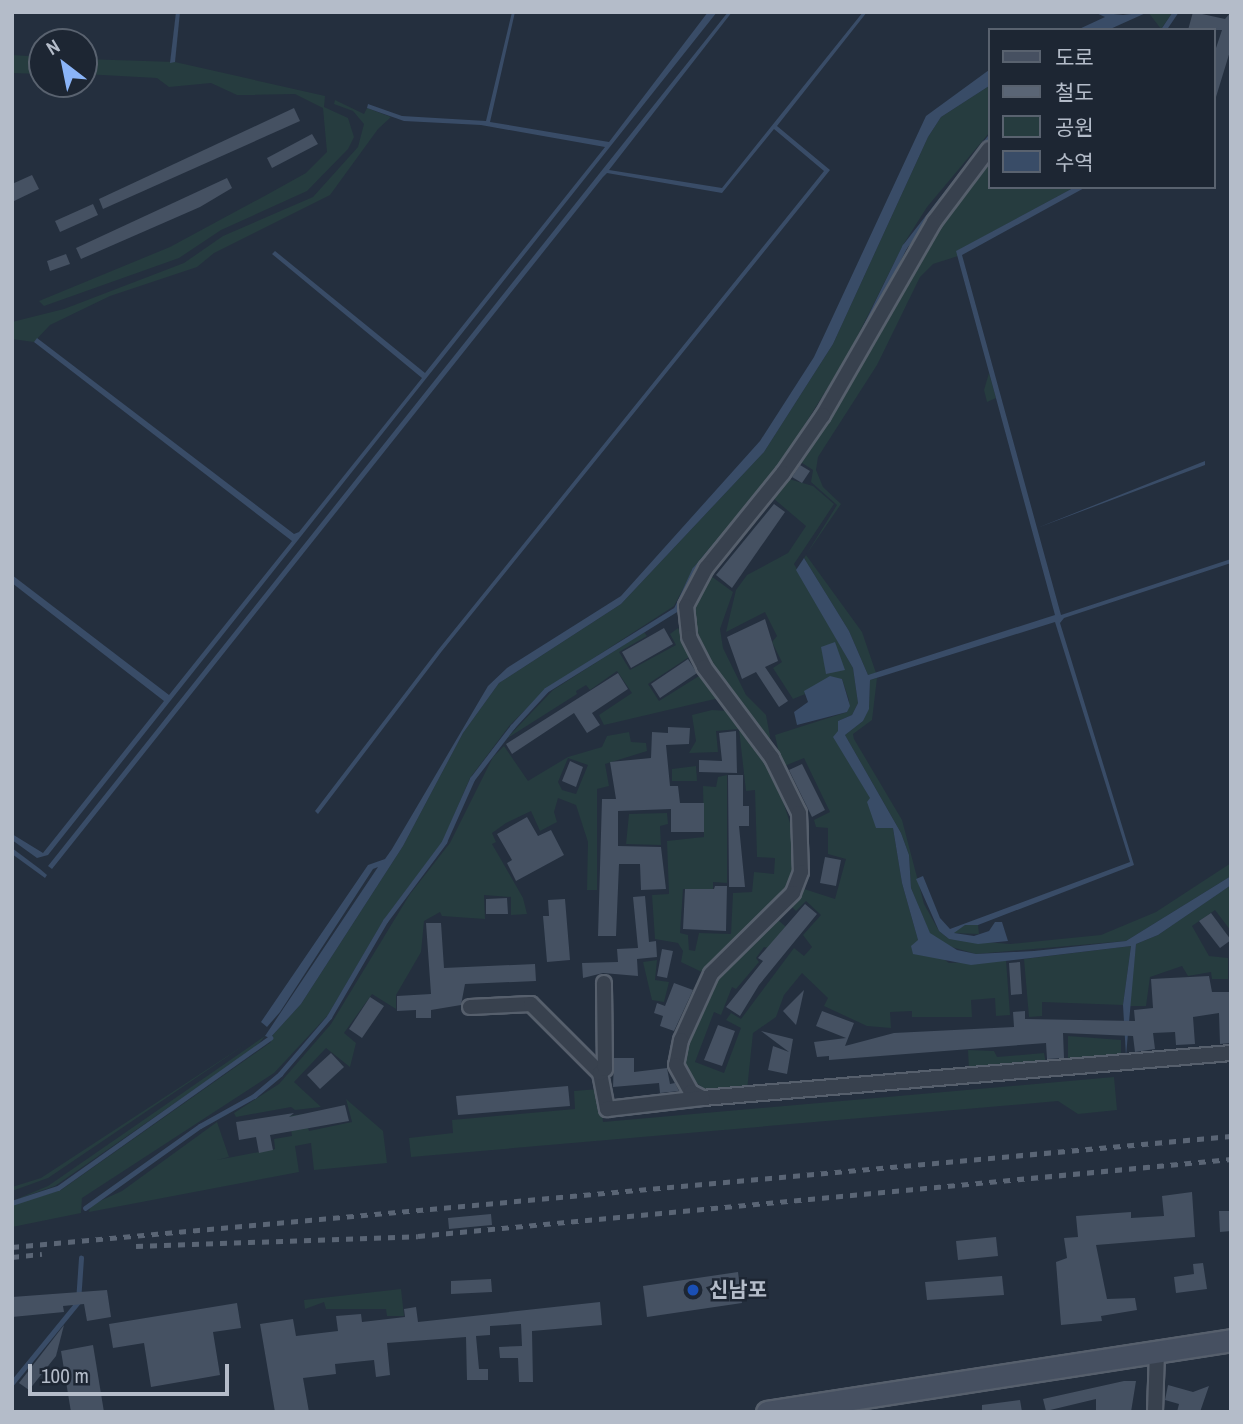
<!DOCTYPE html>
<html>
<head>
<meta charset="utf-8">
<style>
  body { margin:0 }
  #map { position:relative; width:1243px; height:1424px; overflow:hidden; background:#242f3e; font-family:"Archivo Narrow","Noto Sans KR",sans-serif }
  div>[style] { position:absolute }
  .green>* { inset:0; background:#263c3f }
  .water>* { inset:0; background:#394c67 }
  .stream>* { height:4.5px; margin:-2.25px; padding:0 2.25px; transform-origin:2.25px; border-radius:2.25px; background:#394c67 }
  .building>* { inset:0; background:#455162 }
  .roads { filter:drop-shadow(2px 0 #565f6c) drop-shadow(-2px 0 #565f6c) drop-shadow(0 2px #565f6c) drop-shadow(0 -2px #565f6c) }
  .street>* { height:14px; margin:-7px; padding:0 7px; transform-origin:7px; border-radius:7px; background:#38414e }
  .secondary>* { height:21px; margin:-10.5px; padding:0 10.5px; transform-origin:10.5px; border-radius:10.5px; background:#465061 }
  .rail>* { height:4.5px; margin-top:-2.25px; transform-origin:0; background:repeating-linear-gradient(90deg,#5a6575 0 7px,transparent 0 14px) }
  .dots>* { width:19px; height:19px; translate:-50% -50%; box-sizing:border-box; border:4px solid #1d2633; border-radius:50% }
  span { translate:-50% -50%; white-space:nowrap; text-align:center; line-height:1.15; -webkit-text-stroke:5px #1d2633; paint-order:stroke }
  .poi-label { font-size:21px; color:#b4bcc9; font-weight:700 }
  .left { translate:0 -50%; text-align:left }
  .frame { position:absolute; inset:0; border:14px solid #b4bcc9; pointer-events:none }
  .legend { position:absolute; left:988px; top:28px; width:228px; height:161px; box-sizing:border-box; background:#1d2633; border:2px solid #59626f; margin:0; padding:9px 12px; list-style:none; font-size:21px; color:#b4bcc9 }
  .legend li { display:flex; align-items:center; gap:14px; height:35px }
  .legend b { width:35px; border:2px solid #59626f }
  .north { position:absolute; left:28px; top:28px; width:70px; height:70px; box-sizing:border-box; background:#1d2633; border:2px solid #59626f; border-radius:50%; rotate:328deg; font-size:19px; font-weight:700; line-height:28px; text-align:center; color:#b4bcc9 }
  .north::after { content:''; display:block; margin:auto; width:24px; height:32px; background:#8ab4f8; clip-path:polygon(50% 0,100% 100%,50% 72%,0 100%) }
  .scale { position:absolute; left:28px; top:1364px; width:201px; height:32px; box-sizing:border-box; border:4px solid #b4bcc9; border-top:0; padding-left:9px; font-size:21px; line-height:24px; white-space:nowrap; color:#b4bcc9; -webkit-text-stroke:5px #1d2633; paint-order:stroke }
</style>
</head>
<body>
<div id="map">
  <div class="green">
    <div style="clip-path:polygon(1148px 12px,1173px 12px,1161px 29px)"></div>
    <div style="clip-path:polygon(12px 55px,42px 57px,42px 74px,12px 73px)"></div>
    <div style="clip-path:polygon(84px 59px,175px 62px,325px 96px,324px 107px,348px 118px,354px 137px,348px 149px,307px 191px,221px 230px,179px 258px,44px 306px,39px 301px,170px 247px,270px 193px,306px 173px,327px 152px,323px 108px,295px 94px,237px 95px,211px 83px,169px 87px,157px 78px,84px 74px)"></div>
    <div style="clip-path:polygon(989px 86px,989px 133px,927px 207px,903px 245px,848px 355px,779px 466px,694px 568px,674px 606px,546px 689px,510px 725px,470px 778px,443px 841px,383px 921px,328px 1015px,274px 1073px,82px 1198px,81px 1213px,12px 1227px,12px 1205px,61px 1190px,271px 1042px,270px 1038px,301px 1004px,403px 846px,463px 733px,499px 683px,621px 604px,764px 452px,833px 344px,928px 137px,941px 117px)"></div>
    <div style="clip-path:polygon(335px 100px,364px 114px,367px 108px,391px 117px,378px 129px,330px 195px,214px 253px,197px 267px,110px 296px,50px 325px,34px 342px,12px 339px,12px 322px,64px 309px,184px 263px,223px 236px,313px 197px,358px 147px,364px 124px,353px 111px,334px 104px)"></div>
    <div style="clip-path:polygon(989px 156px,989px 187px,1075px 187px,957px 251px,958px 256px,933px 264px,920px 277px,877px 365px,818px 457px,816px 470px,823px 487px,841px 504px,806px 555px,862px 632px,876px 673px,868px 675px,849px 631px,804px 558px,806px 555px,837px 505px,811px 482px,813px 470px,799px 461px,900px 281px)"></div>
    <div style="clip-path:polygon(989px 373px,996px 398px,987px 402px,984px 390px)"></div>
    <div style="clip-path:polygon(789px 479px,813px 486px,834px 504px,794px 564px,853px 668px,858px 703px,852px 715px,838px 721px,857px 774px,893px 828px,902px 883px,918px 940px,949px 963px,1006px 960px,1010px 1015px,996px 1016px,995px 998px,971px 1000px,972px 1017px,912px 1017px,912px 1011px,890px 1012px,891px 1028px,867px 1026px,824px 1006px,828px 998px,802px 973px,784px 995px,776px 1017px,753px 1033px,747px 1090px,705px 1089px,695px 1082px,683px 1058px,701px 1006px,705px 1007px,720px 975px,777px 919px,786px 927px,768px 948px,764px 947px,756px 958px,759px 962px,736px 989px,732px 987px,721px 1015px,714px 1012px,695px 1062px,724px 1073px,741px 1028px,726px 1020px,731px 1013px,741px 1019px,794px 948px,804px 956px,812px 947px,803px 935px,821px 915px,806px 901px,796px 911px,790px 905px,801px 888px,835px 899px,846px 859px,828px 854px,828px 828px,816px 827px,814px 820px,830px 812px,804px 758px,782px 767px,775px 735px,847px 712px,849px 700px,842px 679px,793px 699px,773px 668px,782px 662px,772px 642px,777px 636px,765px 612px,726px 632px,736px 590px,747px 575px,788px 553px,806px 526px,773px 498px)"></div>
    <div style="clip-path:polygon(711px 576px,733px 592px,720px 629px,723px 648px,746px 695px,766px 715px,773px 753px,738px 710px,692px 635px,693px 604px)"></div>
    <div style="clip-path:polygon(678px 628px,692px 655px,648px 684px,659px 701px,699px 676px,719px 698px,604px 725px,599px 715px,632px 693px,617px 671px,590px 690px,586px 685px,576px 691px,577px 694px,506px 739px,553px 690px,644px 632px,647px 636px,619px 652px,630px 670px,676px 645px,670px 634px)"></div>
    <div style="clip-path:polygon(877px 678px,872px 720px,853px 734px,854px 739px,902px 820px,924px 904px,939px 931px,949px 939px,1010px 944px,1101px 935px,1156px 912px,1231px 863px,1231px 876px,1126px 941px,976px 954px,941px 944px,930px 934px,911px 888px,909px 855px,901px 833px,845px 735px,863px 721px,869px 708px,870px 680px)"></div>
    <div style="clip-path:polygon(712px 710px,727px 711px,774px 773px,797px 845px,794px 881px,756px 927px,706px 974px,681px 962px,683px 951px,678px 943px,655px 939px,652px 895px,669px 894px,667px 841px,704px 837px,703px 786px,716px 787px,718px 777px,727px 775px,727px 883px,713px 882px,713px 890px,683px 889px,680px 933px,688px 935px,689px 950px,695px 951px,699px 933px,731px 934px,733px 893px,752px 892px,754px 872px,774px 874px,775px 858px,757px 857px,755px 790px,746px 791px,739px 729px,716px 731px,718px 752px,689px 753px,696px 741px,692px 715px)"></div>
    <div style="clip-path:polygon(evenodd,629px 732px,631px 742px,646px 743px,647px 751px,605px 764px,609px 786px,597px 789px,597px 890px,587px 890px,588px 842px,576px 805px,558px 798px,554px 812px,557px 822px,540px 831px,531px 811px,506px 823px,492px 833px,496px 842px,492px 844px,523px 898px,527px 914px,511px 915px,511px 897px,484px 895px,485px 919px,442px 916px,440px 912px,424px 921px,421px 952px,396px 995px,396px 1009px,372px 994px,344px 1033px,356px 1043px,350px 1067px,326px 1048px,294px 1082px,321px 1107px,295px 1110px,291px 1107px,236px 1117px,234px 1113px,279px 1084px,331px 1024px,410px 894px,450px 843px,493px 757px,504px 746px,528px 781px,568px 757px,602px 747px,607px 736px,629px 732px,568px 758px,588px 765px,576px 794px,562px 790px,558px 782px,568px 758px)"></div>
    <div style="clip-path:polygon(696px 766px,697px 781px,672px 781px,672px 769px)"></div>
    <div style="clip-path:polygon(667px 813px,668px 824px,660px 826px,661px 845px,626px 844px,629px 814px)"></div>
    <div style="clip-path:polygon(1231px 885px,1231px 931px,1215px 910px,1192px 926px,1209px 956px,1228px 958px,1228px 979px,1212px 979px,1211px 972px,1188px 976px,1182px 966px,1150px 977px,1146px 1006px,1128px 1006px,1136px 944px,1158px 935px)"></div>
    <div style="clip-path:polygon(964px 925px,978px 925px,979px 934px,953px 933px)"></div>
    <div style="clip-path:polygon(1131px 946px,1123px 1005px,1042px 1002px,1042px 1016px,1029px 1017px,1024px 959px)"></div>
    <div style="clip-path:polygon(657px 960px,655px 980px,669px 982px,664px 1002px,652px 1000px,643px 962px)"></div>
    <div style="clip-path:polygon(265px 1036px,257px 1046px,55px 1186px,12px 1201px,48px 1186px)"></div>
    <div style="clip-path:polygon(1068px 1036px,1121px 1040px,1121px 1055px,1068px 1058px)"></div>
    <div style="clip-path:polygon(249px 1042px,48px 1178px,12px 1191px,12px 1187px,41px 1178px)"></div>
    <div style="clip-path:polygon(968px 1050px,994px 1051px,997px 1057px,1044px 1053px,1046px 1064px,969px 1070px)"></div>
    <div style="clip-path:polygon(1114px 1077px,1117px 1110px,1078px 1114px,1058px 1101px,411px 1157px,409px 1138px,453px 1133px,452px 1120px,575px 1109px,574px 1091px,599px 1089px,603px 1122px)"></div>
    <div style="clip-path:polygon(346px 1099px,383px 1131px,387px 1163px,314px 1170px,311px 1143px,295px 1146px,299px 1172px,89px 1212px,91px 1205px,122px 1191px,217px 1122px,229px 1157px,217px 1160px,275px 1149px,274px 1139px,292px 1136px,289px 1116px,304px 1114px,309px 1131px,352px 1122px)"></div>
    <div style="clip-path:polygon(401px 1289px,404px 1316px,387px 1316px,386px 1309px,326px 1309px,324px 1302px,305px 1309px,304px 1300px)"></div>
  </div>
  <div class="water">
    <div style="clip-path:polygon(176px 12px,180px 12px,175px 62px,170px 63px)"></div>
    <div style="clip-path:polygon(512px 12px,515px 12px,490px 122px,609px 142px,708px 12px,717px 12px,48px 855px,37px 858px,12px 840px,12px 834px,43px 853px,164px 701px,12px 583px,12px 575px,169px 695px,292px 541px,34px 342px,37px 338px,294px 534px,299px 532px,422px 378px,272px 254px,275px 251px,425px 373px,605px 147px,481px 125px,404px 121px,367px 108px,368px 104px,402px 116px,486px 121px)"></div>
    <div style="clip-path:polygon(728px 12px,732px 12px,609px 170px,722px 188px,863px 12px,867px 12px,777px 126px,830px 170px,442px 651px,318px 814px,315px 811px,438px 650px,824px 171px,774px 129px,722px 193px,607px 173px,603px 177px,52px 869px,48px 866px)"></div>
    <div style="clip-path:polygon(1094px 12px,1123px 15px,1148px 12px,1108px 30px,1077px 30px,1105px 17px)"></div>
    <div style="clip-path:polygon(989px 70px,989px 86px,941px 117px,928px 137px,833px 344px,764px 452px,621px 604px,499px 683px,463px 733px,403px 846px,301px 1004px,270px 1038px,265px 1036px,378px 867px,373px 869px,280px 1012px,267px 1027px,261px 1022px,368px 865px,385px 859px,392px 849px,488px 686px,507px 668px,621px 596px,760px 441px,814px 357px,926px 116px)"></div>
    <div style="clip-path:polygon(1075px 187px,1086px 187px,962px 255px,1037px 528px,1205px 461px,1205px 465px,1037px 528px,1061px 615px,1231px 559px,1231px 563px,1064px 618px,1060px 623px,1134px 865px,978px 925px,965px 925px,954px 933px,974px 936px,989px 931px,995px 922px,1002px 922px,1008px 941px,978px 944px,949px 939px,939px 931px,916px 879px,923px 876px,940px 918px,950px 929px,1130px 862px,1055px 622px,870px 680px,869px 709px,863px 721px,845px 735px,901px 833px,909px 855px,911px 888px,930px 933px,957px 950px,976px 954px,1034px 951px,1126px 941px,1231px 876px,1231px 885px,1221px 892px,1158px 935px,1136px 944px,1126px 1056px,1123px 1005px,1131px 946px,971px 965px,913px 954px,911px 946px,918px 940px,902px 883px,893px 828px,876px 828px,867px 802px,870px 798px,833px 737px,838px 731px,838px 721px,852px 715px,858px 703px,853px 668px,796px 570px,804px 558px,849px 631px,868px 675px,1055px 615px,956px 251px)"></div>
    <div style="clip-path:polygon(835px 642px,845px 670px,826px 674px,821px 647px)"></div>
    <div style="clip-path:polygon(830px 676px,842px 679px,850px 706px,847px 712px,797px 725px,794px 712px,808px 702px,804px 691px)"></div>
    <div style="clip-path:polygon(12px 848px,40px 869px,47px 875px,45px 878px,12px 854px)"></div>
  </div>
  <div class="stream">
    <div style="left:1163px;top:30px;width:22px;rotate:-56deg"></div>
    <div style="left:858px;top:341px;width:105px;rotate:-63.9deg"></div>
    <div style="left:904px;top:247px;width:138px;rotate:-52.1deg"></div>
    <div style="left:12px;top:1203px;width:48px;rotate:-18.1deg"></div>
    <div style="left:58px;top:1188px;width:260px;rotate:-35.3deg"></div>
    <div style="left:85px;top:1208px;width:141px;rotate:-35.5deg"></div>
    <div style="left:200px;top:1126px;width:62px;rotate:-29.1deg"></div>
    <div style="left:254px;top:1096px;width:34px;rotate:-40deg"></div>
    <div style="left:280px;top:1074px;width:75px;rotate:-49.3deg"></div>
    <div style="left:329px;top:1017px;width:111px;rotate:-59.7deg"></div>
    <div style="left:385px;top:921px;width:99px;rotate:-53.2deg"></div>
    <div style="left:444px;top:842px;width:69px;rotate:-66deg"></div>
    <div style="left:472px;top:779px;width:66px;rotate:-52.4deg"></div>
    <div style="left:512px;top:727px;width:50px;rotate:-47.4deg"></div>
    <div style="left:546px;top:690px;width:153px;rotate:-31.9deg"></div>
    <div style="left:676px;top:609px;width:43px;rotate:-65.2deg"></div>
    <div style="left:694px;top:570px;width:47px;rotate:-50.2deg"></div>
    <div style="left:12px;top:1383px;width:104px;rotate:-50.8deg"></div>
    <div style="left:78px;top:1302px;width:44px;rotate:-86.1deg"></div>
  </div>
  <div class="building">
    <div style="clip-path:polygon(1193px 12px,1225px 19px,1231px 12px,1231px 48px,1216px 97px,1213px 57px,1222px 30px,1188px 30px)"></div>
    <div style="clip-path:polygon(294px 108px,300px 121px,103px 209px,99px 199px)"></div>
    <div style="clip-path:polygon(312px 134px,318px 144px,272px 168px,267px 158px)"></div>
    <div style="clip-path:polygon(32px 175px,39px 189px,12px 202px,12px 184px)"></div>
    <div style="clip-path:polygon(227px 178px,232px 188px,200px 207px,81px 259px,76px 248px)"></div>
    <div style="clip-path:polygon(93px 204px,98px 215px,60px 232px,55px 221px)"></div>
    <div style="clip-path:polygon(66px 254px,70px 264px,50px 271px,47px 261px)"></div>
    <div style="clip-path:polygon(800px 465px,810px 471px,802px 483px,792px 477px)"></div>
    <div style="clip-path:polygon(774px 504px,785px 512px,732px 588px,716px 575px)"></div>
    <div style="clip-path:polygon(765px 619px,778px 661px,765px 667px,788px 701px,779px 707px,756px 672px,742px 679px,727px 637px)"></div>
    <div style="clip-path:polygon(664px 628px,673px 644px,631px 668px,622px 652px)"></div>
    <div style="clip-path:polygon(688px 659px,697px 673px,660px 698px,651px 684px)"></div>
    <div style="clip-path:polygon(618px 673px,628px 689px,592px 713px,600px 725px,587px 733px,574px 713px,512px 754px,506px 744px)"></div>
    <div style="clip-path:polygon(668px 727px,690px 728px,689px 744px,666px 745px,670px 786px,678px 786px,680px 803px,704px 803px,704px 832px,671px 832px,671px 809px,618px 811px,618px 846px,661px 847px,666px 889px,641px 890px,640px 864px,619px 864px,616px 936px,598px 936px,602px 799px,616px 799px,610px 762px,651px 758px,652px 732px,668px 733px)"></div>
    <div style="clip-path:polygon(736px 731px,737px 773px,699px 772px,699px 760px,722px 761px,719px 733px)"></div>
    <div style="clip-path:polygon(570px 761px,583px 767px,576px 787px,562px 781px)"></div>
    <div style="clip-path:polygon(802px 764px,825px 810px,812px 817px,789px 770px)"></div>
    <div style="clip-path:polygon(728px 775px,743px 775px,743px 806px,749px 806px,749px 826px,739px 826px,745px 887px,729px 887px)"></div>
    <div style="clip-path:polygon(527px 817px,538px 836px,551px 830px,564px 855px,516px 881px,507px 863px,512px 860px,497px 834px)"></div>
    <div style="clip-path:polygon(825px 857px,841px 860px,836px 886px,820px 883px)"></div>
    <div style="clip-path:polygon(715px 886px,727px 886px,726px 931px,683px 929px,685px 889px,714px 889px)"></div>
    <div style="clip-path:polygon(645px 896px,649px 942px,656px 941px,657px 957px,637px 959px,638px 976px,603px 973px,583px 978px,582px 963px,618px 962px,617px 949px,638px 948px,633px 897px)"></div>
    <div style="clip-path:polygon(507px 898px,508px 914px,486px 914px,486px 899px)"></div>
    <div style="clip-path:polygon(565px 899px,570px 960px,547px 962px,543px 916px,549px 916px,548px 900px)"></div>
    <div style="clip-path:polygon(805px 904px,817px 914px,759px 985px,740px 1016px,726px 1007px,763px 961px,758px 958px)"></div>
    <div style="clip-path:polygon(1211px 913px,1231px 940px,1220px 948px,1199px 921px)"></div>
    <div style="clip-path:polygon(426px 923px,441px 923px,444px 968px,535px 964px,536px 981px,465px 984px,461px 1005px,431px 1010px,431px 1018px,416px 1018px,416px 1010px,397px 1011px,397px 996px,431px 994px)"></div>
    <div style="clip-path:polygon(662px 949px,673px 951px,667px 978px,657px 976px)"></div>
    <div style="clip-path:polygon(1020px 962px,1022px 994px,1011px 995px,1009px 963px)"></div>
    <div style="clip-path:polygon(1209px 976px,1212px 992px,1231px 992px,1231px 1043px,1220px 1044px,1219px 1013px,1193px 1017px,1195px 1044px,1176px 1045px,1175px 1032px,1153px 1033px,1155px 1049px,1135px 1052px,1133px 1036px,1063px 1033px,1064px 1058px,1047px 1059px,1046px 1043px,829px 1060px,829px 1056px,817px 1057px,814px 1042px,846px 1038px,816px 1026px,822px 1011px,854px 1023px,845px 1046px,894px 1033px,1014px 1027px,1013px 1012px,1025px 1011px,1025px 1019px,1135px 1021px,1134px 1010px,1153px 1008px,1151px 979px)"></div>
    <div style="clip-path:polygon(674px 983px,693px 990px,674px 1031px,660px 1026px,663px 1016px,654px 1013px,657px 1003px,665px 1006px)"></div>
    <div style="clip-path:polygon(804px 990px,799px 1013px,796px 1025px,783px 1011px)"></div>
    <div style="clip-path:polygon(370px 997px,384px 1006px,362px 1038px,349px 1029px)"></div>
    <div style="clip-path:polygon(718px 1025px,735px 1031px,722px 1066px,704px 1060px)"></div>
    <div style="clip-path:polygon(761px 1031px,793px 1039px,787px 1074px,768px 1070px,773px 1046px,789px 1052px)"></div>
    <div style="clip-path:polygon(331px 1053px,344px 1067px,320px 1089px,307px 1075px)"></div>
    <div style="clip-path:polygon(614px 1058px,634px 1058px,634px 1072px,667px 1068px,670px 1084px,675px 1083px,679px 1091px,660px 1093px,659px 1083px,613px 1087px)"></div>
    <div style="clip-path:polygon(568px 1086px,570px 1106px,458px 1115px,456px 1096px)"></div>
    <div style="clip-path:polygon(345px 1105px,349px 1121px,270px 1135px,273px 1150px,259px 1153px,256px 1137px,239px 1140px,236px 1122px,294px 1113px,289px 1117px)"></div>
    <div style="clip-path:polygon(1192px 1192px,1195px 1237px,1096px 1245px,1107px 1299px,1135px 1298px,1137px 1310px,1101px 1316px,1102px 1321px,1061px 1325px,1056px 1262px,1067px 1258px,1064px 1238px,1078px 1237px,1076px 1216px,1131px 1212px,1131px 1218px,1164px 1216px,1162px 1196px)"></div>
    <div style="clip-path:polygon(1219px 1211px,1231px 1211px,1231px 1231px,1220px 1232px)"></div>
    <div style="clip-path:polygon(491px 1214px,492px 1225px,449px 1229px,448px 1218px)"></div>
    <div style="clip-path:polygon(996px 1237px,998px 1256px,958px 1260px,956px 1241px)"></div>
    <div style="clip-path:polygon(1203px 1263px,1207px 1289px,1176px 1293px,1174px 1277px,1194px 1274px,1193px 1264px)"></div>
    <div style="clip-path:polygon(738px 1272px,742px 1303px,647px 1317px,643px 1286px)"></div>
    <div style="clip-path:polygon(1002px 1276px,1004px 1295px,927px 1300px,925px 1282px)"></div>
    <div style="clip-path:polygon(491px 1279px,492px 1292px,451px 1294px,451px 1281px)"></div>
    <div style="clip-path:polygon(107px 1290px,111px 1317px,87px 1321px,84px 1304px,63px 1306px,64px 1312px,12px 1317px,12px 1297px)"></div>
    <div style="clip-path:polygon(600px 1302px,602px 1325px,532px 1331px,533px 1382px,519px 1382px,518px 1358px,500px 1358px,499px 1347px,522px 1346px,521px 1324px,490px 1326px,490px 1335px,476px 1336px,479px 1369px,488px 1369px,488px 1380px,467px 1380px,466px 1337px,387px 1343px,390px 1375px,376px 1377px,374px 1360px,335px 1364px,336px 1374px,303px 1378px,309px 1412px,275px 1412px,260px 1324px,293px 1319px,296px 1336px,338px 1331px,336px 1316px,361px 1314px,362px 1322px,405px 1317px,404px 1309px,416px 1307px,418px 1322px)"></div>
    <div style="clip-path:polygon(237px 1303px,241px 1328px,213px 1332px,220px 1375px,151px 1387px,144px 1343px,113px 1348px,109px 1324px)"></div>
    <div style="clip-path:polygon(64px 1325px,56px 1356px,29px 1390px,19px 1383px)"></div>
    <div style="clip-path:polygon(93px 1345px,104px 1412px,71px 1412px,61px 1351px)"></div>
    <div style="clip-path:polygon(1124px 1381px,1136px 1381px,1131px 1412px,1096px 1412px,1096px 1399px,1046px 1411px,1043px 1399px)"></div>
    <div style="clip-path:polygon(1168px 1385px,1193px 1392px,1209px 1386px,1200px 1412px,1177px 1412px,1179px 1404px,1165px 1400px)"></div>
    <div style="clip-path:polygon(1020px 1400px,1022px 1412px,982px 1412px,982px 1405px)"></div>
  </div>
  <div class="roads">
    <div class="street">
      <div style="left:989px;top:149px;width:91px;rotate:127deg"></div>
      <div style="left:934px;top:222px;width:223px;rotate:119.9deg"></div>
      <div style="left:823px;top:415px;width:70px;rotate:124.6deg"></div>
      <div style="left:783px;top:473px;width:122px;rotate:129deg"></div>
      <div style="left:706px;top:568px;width:43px;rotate:117.8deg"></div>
      <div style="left:686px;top:606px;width:31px;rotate:84deg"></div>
      <div style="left:689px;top:637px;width:34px;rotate:63deg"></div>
      <div style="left:704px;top:667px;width:114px;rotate:53.2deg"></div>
      <div style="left:772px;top:758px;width:61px;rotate:63.9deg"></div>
      <div style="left:799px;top:813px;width:59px;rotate:88.1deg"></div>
      <div style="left:801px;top:872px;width:22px;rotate:111deg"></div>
      <div style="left:793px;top:893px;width:115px;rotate:135.4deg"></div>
      <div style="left:711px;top:974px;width:72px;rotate:114.4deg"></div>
      <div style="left:681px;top:1040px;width:25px;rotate:101deg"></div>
      <div style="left:676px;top:1065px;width:31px;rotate:61deg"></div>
      <div style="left:691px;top:1092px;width:13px;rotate:27deg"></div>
      <div style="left:703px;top:1098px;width:530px;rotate:-4.87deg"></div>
      <div style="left:470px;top:1007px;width:61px;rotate:-2.8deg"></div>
      <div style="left:531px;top:1004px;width:98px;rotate:45deg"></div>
      <div style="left:600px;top:1073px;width:37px;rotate:79deg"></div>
      <div style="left:607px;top:1109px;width:96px;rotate:-6.6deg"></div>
      <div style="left:600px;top:1073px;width:6px;rotate:-39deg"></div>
      <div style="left:605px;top:1069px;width:86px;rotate:-90.7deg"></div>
      <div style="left:1155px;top:1412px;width:60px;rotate:-88.1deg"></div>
    </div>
    <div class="secondary">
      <div style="left:767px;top:1412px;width:470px;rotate:-8.8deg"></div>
    </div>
  </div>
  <div class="rail">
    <div style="left:136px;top:1246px;width:282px;rotate:-2deg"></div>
    <div style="left:418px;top:1236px;width:817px;rotate:-5.41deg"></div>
    <div style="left:12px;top:1247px;width:1224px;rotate:-5.2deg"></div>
    <div style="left:12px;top:1257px;width:30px;rotate:-6deg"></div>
  </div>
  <div class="dots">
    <div style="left:693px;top:1290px;background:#1a4fb4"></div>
  </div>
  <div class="poi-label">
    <span class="left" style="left:709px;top:1290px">신남포</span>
  </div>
  <div class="frame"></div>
  <ul class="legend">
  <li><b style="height:9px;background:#465061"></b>도로</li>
  <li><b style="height:9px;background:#5a6575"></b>철도</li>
  <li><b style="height:19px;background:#263c3f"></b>공원</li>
  <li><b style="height:19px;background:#394c67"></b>수역</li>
  </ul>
  <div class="north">N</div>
  <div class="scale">100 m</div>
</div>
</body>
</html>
